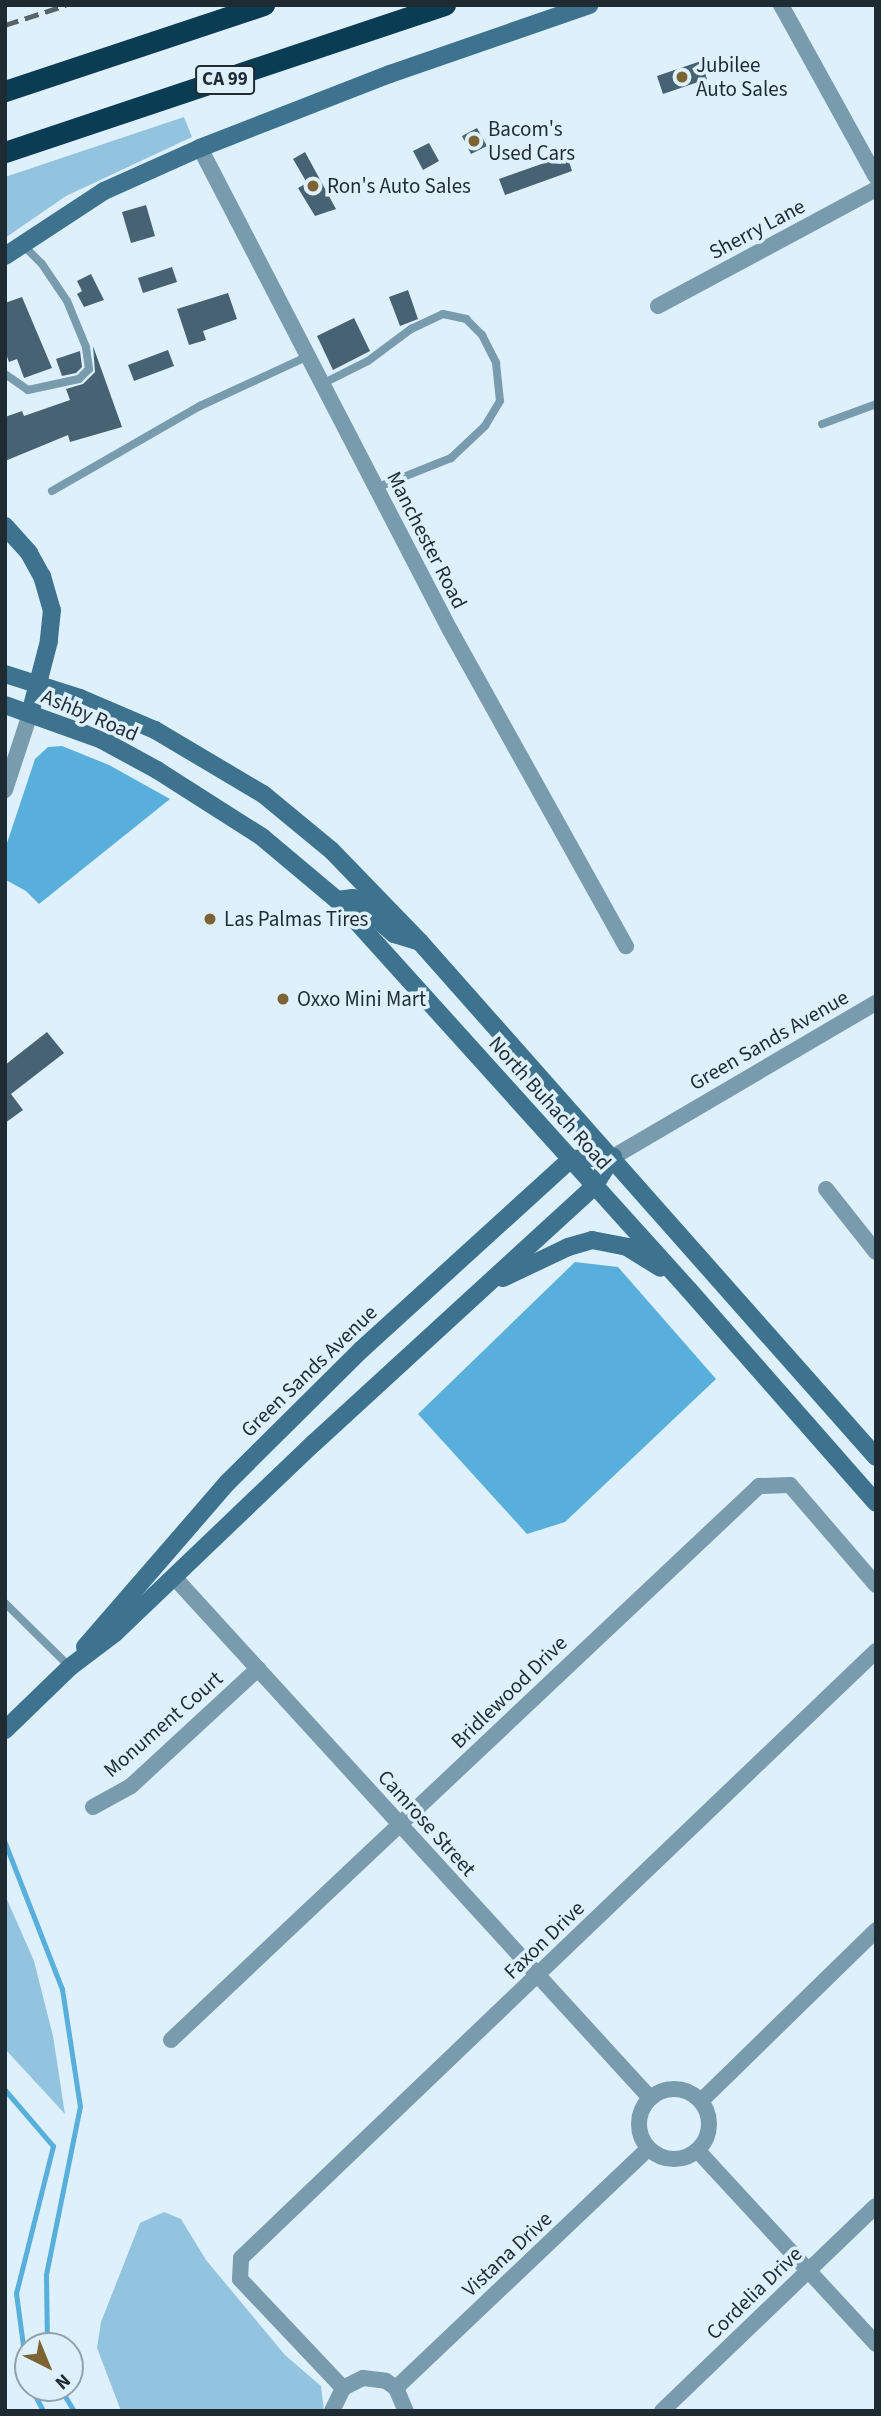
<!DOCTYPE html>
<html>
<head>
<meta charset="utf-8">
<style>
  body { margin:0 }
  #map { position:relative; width:881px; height:2416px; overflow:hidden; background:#ddf0fb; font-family:"Source Sans 3",sans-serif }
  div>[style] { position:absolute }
  .green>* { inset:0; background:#93c4df }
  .water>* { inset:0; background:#58afdc }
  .stream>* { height:5px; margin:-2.5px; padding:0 2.5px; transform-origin:2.5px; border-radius:2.5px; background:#58afdc }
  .building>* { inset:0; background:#476373 }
  .service>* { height:8px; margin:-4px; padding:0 4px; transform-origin:4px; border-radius:4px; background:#799bae }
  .minor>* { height:16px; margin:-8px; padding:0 8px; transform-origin:8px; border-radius:8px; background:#799bae }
  .minor>.ring { margin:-8px; padding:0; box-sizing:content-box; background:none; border:16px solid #799bae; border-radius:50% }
  .secondary>* { height:18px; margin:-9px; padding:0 9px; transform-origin:9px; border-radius:9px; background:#3e738f }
  .motorway>* { height:21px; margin:-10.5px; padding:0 10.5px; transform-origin:10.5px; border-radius:10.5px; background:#0a3c53 }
  .rail>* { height:5px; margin-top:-2.5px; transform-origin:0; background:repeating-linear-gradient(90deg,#55636b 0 14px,transparent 0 21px) }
  .dots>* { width:19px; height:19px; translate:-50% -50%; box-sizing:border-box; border:4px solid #ddf0fb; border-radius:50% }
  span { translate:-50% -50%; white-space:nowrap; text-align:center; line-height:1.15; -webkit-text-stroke:7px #ddf0fb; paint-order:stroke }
  .shield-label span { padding:2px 5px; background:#ddf0fb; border:2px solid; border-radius:5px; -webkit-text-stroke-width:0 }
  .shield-label { font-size:19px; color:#1f2b32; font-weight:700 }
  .poi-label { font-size:21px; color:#1f2b32 }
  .left { translate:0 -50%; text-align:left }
  .street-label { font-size:21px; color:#1f2b32 }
  .frame { position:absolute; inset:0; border:7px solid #1f2b32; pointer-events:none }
  .north { position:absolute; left:14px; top:2332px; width:70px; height:70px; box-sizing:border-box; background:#ddf0fb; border:2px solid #91a1ab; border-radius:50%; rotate:137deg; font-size:19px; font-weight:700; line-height:28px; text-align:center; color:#1f2b32 }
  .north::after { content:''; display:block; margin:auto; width:24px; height:32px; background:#7b6334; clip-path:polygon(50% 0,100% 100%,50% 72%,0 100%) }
</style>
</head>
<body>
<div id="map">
  <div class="green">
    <div style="clip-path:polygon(184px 117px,192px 137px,66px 196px,5px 238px,5px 177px)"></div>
    <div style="clip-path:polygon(5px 1895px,34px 1961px,53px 2036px,65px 2114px,5px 2049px)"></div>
    <div style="clip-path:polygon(164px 2212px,181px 2219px,206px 2260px,285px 2355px,321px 2386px,324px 2411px,121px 2411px,97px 2348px,101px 2322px,140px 2223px)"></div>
  </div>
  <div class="water">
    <div style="clip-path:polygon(62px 746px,109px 765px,170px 799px,39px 904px,26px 891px,6px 880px,5px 849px,35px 759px,48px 747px)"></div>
    <div style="clip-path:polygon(575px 1262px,618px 1267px,716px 1379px,565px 1522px,527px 1534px,418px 1414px)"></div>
  </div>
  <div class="stream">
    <div style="left:5px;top:1843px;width:157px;rotate:68.7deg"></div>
    <div style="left:62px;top:1989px;width:118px;rotate:81.3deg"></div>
    <div style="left:80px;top:2106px;width:172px;rotate:101.4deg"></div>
    <div style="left:46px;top:2275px;width:71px;rotate:89.2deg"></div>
    <div style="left:5px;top:2090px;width:74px;rotate:49.4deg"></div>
    <div style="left:53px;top:2146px;width:152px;rotate:104.1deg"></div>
    <div style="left:16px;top:2293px;width:91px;rotate:82.4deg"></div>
    <div style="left:31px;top:2388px;width:26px;rotate:62deg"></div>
    <div style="left:60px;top:2388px;width:27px;rotate:59deg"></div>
  </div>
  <div class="building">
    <div style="clip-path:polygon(701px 61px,707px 79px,663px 94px,657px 76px)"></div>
    <div style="clip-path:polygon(477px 128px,487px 146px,471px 154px,462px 136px)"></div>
    <div style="clip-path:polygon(429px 143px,439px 161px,423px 170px,413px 151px)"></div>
    <div style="clip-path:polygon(305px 152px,336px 209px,315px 216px,298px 188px,307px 183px,293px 159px)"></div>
    <div style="clip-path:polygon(567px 155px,572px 171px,505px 195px,499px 179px)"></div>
    <div style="clip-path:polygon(146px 205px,155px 236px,131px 243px,122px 212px)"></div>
    <div style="clip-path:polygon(172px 267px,177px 282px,143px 293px,138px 278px)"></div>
    <div style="clip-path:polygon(91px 274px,104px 300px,84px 307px,77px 294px,82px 291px,77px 281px)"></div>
    <div style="clip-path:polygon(408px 290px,418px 319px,400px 326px,389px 297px)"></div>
    <div style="clip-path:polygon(228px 293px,237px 319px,203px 331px,206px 340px,189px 345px,177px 309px)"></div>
    <div style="clip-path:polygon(22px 297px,52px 368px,24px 378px,17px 359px,9px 362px,5px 351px,5px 303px)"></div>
    <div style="clip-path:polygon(354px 318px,370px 351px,333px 370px,317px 336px)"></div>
    <div style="clip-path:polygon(93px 346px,122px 427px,70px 442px,68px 435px,5px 461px,5px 417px,22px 411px,24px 416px,70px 400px,66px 389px,83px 384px,95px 372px)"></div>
    <div style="clip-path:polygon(168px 350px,174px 366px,134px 381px,128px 365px)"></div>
    <div style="clip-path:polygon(80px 351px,82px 367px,76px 373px,62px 376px,56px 359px)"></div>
    <div style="clip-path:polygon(47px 1032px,64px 1053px,11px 1094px,23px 1110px,5px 1123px,5px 1065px)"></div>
  </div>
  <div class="service">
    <div style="left:5px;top:374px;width:28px;rotate:35deg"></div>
    <div style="left:28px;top:390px;width:52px;rotate:-12.2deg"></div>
    <div style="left:79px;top:379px;width:14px;rotate:-45deg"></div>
    <div style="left:89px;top:369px;width:22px;rotate:-98deg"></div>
    <div style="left:86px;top:347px;width:50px;rotate:-112.4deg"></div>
    <div style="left:67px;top:301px;width:45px;rotate:-124deg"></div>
    <div style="left:42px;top:264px;width:27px;rotate:-135deg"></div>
    <div style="left:322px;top:384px;width:51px;rotate:-26.6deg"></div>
    <div style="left:368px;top:361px;width:54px;rotate:-36.7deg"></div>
    <div style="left:411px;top:329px;width:35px;rotate:-25deg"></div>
    <div style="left:443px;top:314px;width:24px;rotate:12deg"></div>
    <div style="left:466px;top:319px;width:23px;rotate:45deg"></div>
    <div style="left:482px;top:335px;width:31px;rotate:63deg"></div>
    <div style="left:496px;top:363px;width:38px;rotate:84deg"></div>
    <div style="left:500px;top:401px;width:29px;rotate:121deg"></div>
    <div style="left:485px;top:426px;width:47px;rotate:136.7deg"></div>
    <div style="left:451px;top:458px;width:81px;rotate:158.2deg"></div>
    <div style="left:822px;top:424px;width:58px;rotate:-20.3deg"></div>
    <div style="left:52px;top:491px;width:171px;rotate:-29.9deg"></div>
    <div style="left:200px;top:406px;width:119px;rotate:-24.8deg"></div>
    <div style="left:5px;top:1603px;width:91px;rotate:44.6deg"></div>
  </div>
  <div class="minor">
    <div style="left:781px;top:5px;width:196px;rotate:61.1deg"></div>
    <div style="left:200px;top:148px;width:543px;rotate:62.59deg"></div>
    <div style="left:450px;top:630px;width:362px;rotate:60.9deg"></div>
    <div style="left:658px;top:306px;width:247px;rotate:-28.2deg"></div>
    <div style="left:5px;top:790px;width:80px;rotate:-71.8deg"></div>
    <div style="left:613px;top:1157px;width:305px;rotate:-30.4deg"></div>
    <div style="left:826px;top:1189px;width:80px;rotate:51.6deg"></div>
    <div style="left:174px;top:1577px;width:706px;rotate:47.58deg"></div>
    <div style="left:93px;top:1807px;width:43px;rotate:-28.9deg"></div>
    <div style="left:131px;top:1786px;width:173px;rotate:-42.7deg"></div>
    <div style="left:171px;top:2040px;width:808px;rotate:-43.29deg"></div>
    <div style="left:759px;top:1486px;width:31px;rotate:-2deg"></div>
    <div style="left:790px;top:1485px;width:132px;rotate:49.3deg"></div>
    <div class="ring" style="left:639px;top:2089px;width:54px;height:54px"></div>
    <div style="left:701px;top:2101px;width:245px;rotate:-44.3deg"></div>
    <div style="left:698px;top:2151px;width:263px;rotate:47.3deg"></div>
    <div style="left:343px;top:2388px;width:150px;rotate:-133.4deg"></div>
    <div style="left:240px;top:2279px;width:21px;rotate:-87deg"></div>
    <div style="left:241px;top:2258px;width:878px;rotate:-43.71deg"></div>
    <div style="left:396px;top:2388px;width:347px;rotate:-43.5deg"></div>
    <div style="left:332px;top:2411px;width:25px;rotate:-64deg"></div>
    <div style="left:343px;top:2388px;width:22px;rotate:-27deg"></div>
    <div style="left:363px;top:2378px;width:23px;rotate:7deg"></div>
    <div style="left:386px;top:2381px;width:12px;rotate:35deg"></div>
    <div style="left:396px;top:2388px;width:25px;rotate:67deg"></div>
    <div style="left:662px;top:2411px;width:296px;rotate:-43.8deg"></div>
  </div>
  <div class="secondary">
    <div style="left:5px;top:256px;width:118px;rotate:-33.3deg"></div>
    <div style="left:104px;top:191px;width:105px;rotate:-24.1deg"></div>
    <div style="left:200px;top:148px;width:204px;rotate:-21.3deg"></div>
    <div style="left:390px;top:74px;width:211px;rotate:-19.1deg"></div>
    <div style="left:5px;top:526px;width:36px;rotate:48deg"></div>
    <div style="left:29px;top:553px;width:26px;rotate:61deg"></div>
    <div style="left:42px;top:576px;width:35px;rotate:74deg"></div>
    <div style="left:52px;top:610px;width:31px;rotate:96deg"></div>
    <div style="left:49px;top:641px;width:75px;rotate:104.6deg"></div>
    <div style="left:5px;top:674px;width:79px;rotate:17.7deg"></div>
    <div style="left:80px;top:698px;width:82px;rotate:23.1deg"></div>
    <div style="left:155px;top:730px;width:126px;rotate:30.7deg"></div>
    <div style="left:263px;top:794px;width:88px;rotate:39.5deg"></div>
    <div style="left:331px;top:850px;width:128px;rotate:45.9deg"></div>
    <div style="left:420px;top:942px;width:688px;rotate:48.48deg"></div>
    <div style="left:5px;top:705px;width:103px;rotate:19.8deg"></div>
    <div style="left:102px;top:740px;width:63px;rotate:28.6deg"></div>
    <div style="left:157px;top:770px;width:125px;rotate:32.5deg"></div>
    <div style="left:262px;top:837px;width:98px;rotate:40deg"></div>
    <div style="left:337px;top:900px;width:525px;rotate:47.93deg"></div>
    <div style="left:689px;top:1290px;width:283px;rotate:48.7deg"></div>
    <div style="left:337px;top:900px;width:16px;rotate:-7deg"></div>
    <div style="left:353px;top:898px;width:55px;rotate:41.3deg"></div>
    <div style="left:394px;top:934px;width:27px;rotate:17deg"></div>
    <div style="left:503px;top:1278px;width:72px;rotate:-25.5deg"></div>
    <div style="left:568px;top:1247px;width:25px;rotate:-16deg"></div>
    <div style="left:592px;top:1240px;width:36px;rotate:11deg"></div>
    <div style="left:627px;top:1247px;width:39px;rotate:32deg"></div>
    <div style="left:85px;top:1647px;width:217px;rotate:-49.1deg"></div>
    <div style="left:227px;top:1483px;width:189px;rotate:-44.8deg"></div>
    <div style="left:361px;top:1350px;width:284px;rotate:-42.3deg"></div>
    <div style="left:571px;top:1159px;width:42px;rotate:-2.7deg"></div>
    <div style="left:5px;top:1730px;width:91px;rotate:-44.1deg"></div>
    <div style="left:70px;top:1667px;width:56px;rotate:-37.1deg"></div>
    <div style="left:115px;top:1633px;width:275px;rotate:-43.7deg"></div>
    <div style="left:314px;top:1443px;width:380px;rotate:-42.5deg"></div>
    <div style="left:594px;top:1186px;width:35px;rotate:-57deg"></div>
  </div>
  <div class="motorway">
    <div style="left:5px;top:91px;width:273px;rotate:-18.4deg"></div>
    <div style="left:5px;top:152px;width:464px;rotate:-18.5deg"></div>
  </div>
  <div class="rail">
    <div style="left:5px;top:25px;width:64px;rotate:-18.2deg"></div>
  </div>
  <div class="dots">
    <div style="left:682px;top:77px;background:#7b6334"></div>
    <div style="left:474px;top:141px;background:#7b6334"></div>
    <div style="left:313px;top:186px;background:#7b6334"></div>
    <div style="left:210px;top:919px;background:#7b6334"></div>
    <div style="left:283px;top:999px;background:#7b6334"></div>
  </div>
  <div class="shield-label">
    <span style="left:225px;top:80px">CA 99</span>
  </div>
  <div class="poi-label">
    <span class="left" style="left:696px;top:77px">Jubilee<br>Auto Sales</span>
    <span class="left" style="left:488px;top:141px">Bacom's<br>Used Cars</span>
    <span class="left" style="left:327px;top:186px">Ron's Auto Sales</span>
    <span class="left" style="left:224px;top:919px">Las Palmas Tires</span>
    <span class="left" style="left:297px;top:999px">Oxxo Mini Mart</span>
  </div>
  <div class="street-label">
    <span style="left:757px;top:229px;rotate:-28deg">Sherry Lane</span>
    <span style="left:427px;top:540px;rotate:63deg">Manchester Road</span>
    <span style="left:90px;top:715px;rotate:23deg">Ashby Road</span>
    <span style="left:769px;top:1040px;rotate:-30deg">Green Sands Avenue</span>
    <span style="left:550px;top:1103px;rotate:48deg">North Buhach Road</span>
    <span style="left:309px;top:1371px;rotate:-44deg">Green Sands Avenue</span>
    <span style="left:509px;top:1692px;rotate:-44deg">Bridlewood Drive</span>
    <span style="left:163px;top:1724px;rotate:-41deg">Monument Court</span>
    <span style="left:427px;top:1823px;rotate:48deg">Camrose Street</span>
    <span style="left:544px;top:1940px;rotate:-44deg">Faxon Drive</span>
    <span style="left:507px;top:2254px;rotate:-43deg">Vistana Drive</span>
    <span style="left:754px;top:2293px;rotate:-44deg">Cordelia Drive</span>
  </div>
  <div class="frame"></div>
  <div class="north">N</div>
</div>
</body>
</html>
